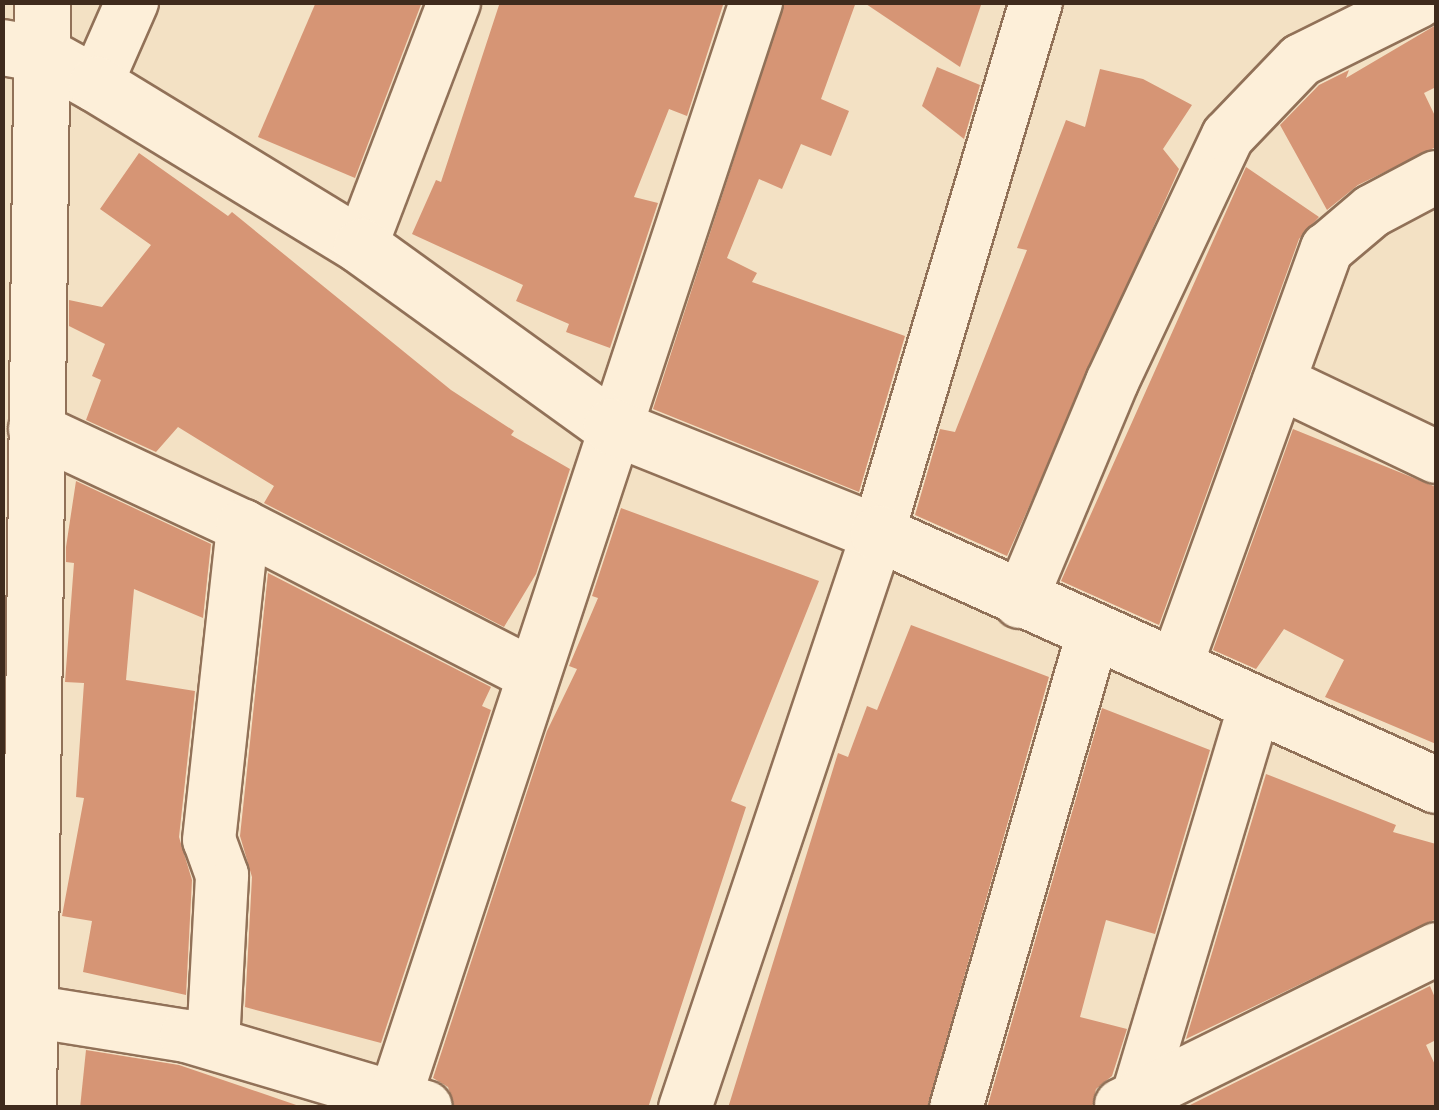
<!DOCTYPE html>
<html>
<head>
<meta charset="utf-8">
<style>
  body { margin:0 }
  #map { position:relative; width:1439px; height:1110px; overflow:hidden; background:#f3e1c4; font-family:Lora,serif }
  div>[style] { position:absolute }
  .building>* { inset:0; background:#d69575 }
  .roads { filter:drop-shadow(2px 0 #917158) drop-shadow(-2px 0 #917158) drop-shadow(0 2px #917158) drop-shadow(0 -2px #917158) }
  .street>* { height:52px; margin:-26px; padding:0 26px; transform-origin:26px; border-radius:26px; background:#fdefd9 }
  .secondary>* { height:55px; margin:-27.5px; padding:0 27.5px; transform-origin:27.5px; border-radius:27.5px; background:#fdefd9 }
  span { translate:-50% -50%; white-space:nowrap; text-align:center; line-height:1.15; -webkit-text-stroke:8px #faecd5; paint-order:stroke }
  .frame { position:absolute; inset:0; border:5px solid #3f2b1d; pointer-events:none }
</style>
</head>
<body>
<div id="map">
  <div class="building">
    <div style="clip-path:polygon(316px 2px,422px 2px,355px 178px,258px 137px)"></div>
    <div style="clip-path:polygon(500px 2px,724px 2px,687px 116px,669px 109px,634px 197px,658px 203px,610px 348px,566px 332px,569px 324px,516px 301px,523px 285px,412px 234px,436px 180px,441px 182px)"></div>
    <div style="clip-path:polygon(785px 2px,856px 2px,821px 99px,849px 111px,831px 156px,801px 144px,782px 189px,759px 179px,727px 258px,757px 273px,752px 282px,905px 336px,859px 492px,653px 409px)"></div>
    <div style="clip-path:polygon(863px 2px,982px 2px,960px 67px)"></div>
    <div style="clip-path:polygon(1436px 25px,1436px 87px,1424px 93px,1436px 118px,1436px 147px,1358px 185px,1327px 210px,1280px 125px,1319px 85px,1349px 70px,1346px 78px)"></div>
    <div style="clip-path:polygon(937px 67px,980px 85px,964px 139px,922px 106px)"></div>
    <div style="clip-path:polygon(1100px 69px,1143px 79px,1192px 105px,1163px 149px,1179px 169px,1007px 556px,915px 515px,940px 429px,955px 432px,1027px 250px,1017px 248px,1066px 120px,1085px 127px)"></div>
    <div style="clip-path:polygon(139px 153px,228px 216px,232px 212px,451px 390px,514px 431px,511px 435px,570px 469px,536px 574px,504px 627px,264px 503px,274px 486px,178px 427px,156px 452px,86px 420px,101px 380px,92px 376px,105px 344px,69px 326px,69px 300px,102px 307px,151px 245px,100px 209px)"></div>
    <div style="clip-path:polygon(1246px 167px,1319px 217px,1299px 239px,1159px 625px,1061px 581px)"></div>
    <div style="clip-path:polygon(1293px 429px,1436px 487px,1436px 744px,1325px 697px,1344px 660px,1284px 629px,1256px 669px,1213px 650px)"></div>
    <div style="clip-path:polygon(76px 481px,211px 544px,203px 618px,134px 589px,126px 680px,195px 691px,179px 837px,192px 880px,186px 995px,83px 972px,92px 921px,62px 916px,84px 798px,76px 797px,84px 683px,65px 682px,74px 563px,66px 562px,66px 547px)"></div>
    <div style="clip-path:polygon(621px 508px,819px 581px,731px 801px,746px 807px,648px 1108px,455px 1108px,448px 1087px,433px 1078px,547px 731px,577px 669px,569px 666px,598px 598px,592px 596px)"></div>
    <div style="clip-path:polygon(268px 573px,491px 687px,482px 706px,491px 710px,381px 1043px,245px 1007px,252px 877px,240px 836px)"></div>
    <div style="clip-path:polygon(911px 625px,1049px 677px,927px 1108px,728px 1108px,838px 753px,848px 757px,867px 706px,877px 710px)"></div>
    <div style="clip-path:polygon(1102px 708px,1210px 750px,1155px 934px,1106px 920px,1080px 1017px,1127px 1029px,1112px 1076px,1096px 1089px,1092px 1108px,987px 1108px)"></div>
    <div style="clip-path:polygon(1266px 774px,1396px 825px,1393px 832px,1436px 844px,1436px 919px,1186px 1039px)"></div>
    <div style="clip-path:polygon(1430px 986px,1436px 1000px,1436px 1040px,1426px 1045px,1436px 1067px,1436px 1108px,1184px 1108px)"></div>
    <div style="clip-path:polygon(86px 1050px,179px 1065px,305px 1108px,80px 1108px)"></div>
  </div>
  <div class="roads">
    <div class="street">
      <div style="left:96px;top:84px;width:90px;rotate:-66.3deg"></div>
      <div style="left:361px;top:246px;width:261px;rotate:-69.1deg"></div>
      <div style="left:1279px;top:382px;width:174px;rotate:25.5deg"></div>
      <div style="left:35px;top:429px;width:230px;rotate:25deg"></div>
      <div style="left:243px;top:526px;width:324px;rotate:27.2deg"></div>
      <div style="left:1020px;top:602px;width:238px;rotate:-67.3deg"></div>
      <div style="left:1112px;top:382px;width:272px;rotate:-64.8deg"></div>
      <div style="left:1228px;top:136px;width:105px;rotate:-46.2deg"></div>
      <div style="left:1301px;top:60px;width:131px;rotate:-26.4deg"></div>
      <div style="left:1175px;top:668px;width:446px;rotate:-70.1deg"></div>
      <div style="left:1327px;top:249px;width:59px;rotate:-40.2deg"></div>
      <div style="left:1372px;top:211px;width:72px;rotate:-28deg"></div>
      <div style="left:30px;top:1011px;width:158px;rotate:9.1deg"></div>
      <div style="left:186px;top:1036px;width:250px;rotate:16.5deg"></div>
      <div style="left:213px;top:1043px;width:168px;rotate:-86.9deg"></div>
      <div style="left:222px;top:875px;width:37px;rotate:-110deg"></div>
      <div style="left:209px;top:840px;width:316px;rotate:-83.8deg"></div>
      <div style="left:396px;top:1094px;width:1150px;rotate:-71.75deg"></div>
      <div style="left:1138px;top:1095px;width:406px;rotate:-73.3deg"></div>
      <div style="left:1121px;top:1105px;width:352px;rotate:-26.3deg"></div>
      <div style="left:685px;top:1108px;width:607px;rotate:-71.45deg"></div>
      <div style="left:878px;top:533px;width:554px;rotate:-73.43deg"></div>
      <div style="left:956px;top:1108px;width:494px;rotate:-73.9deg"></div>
    </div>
    <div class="secondary">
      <div style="left:2px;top:47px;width:41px;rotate:9.9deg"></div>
      <div style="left:42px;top:54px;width:62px;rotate:29.1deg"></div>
      <div style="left:96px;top:84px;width:311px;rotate:31.4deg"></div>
      <div style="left:361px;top:246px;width:308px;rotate:35.8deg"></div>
      <div style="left:611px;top:426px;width:288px;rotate:21.8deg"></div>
      <div style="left:878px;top:533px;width:612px;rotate:24.3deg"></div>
      <div style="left:28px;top:1108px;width:1106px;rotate:-89.27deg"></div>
    </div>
  </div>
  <div class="frame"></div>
</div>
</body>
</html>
